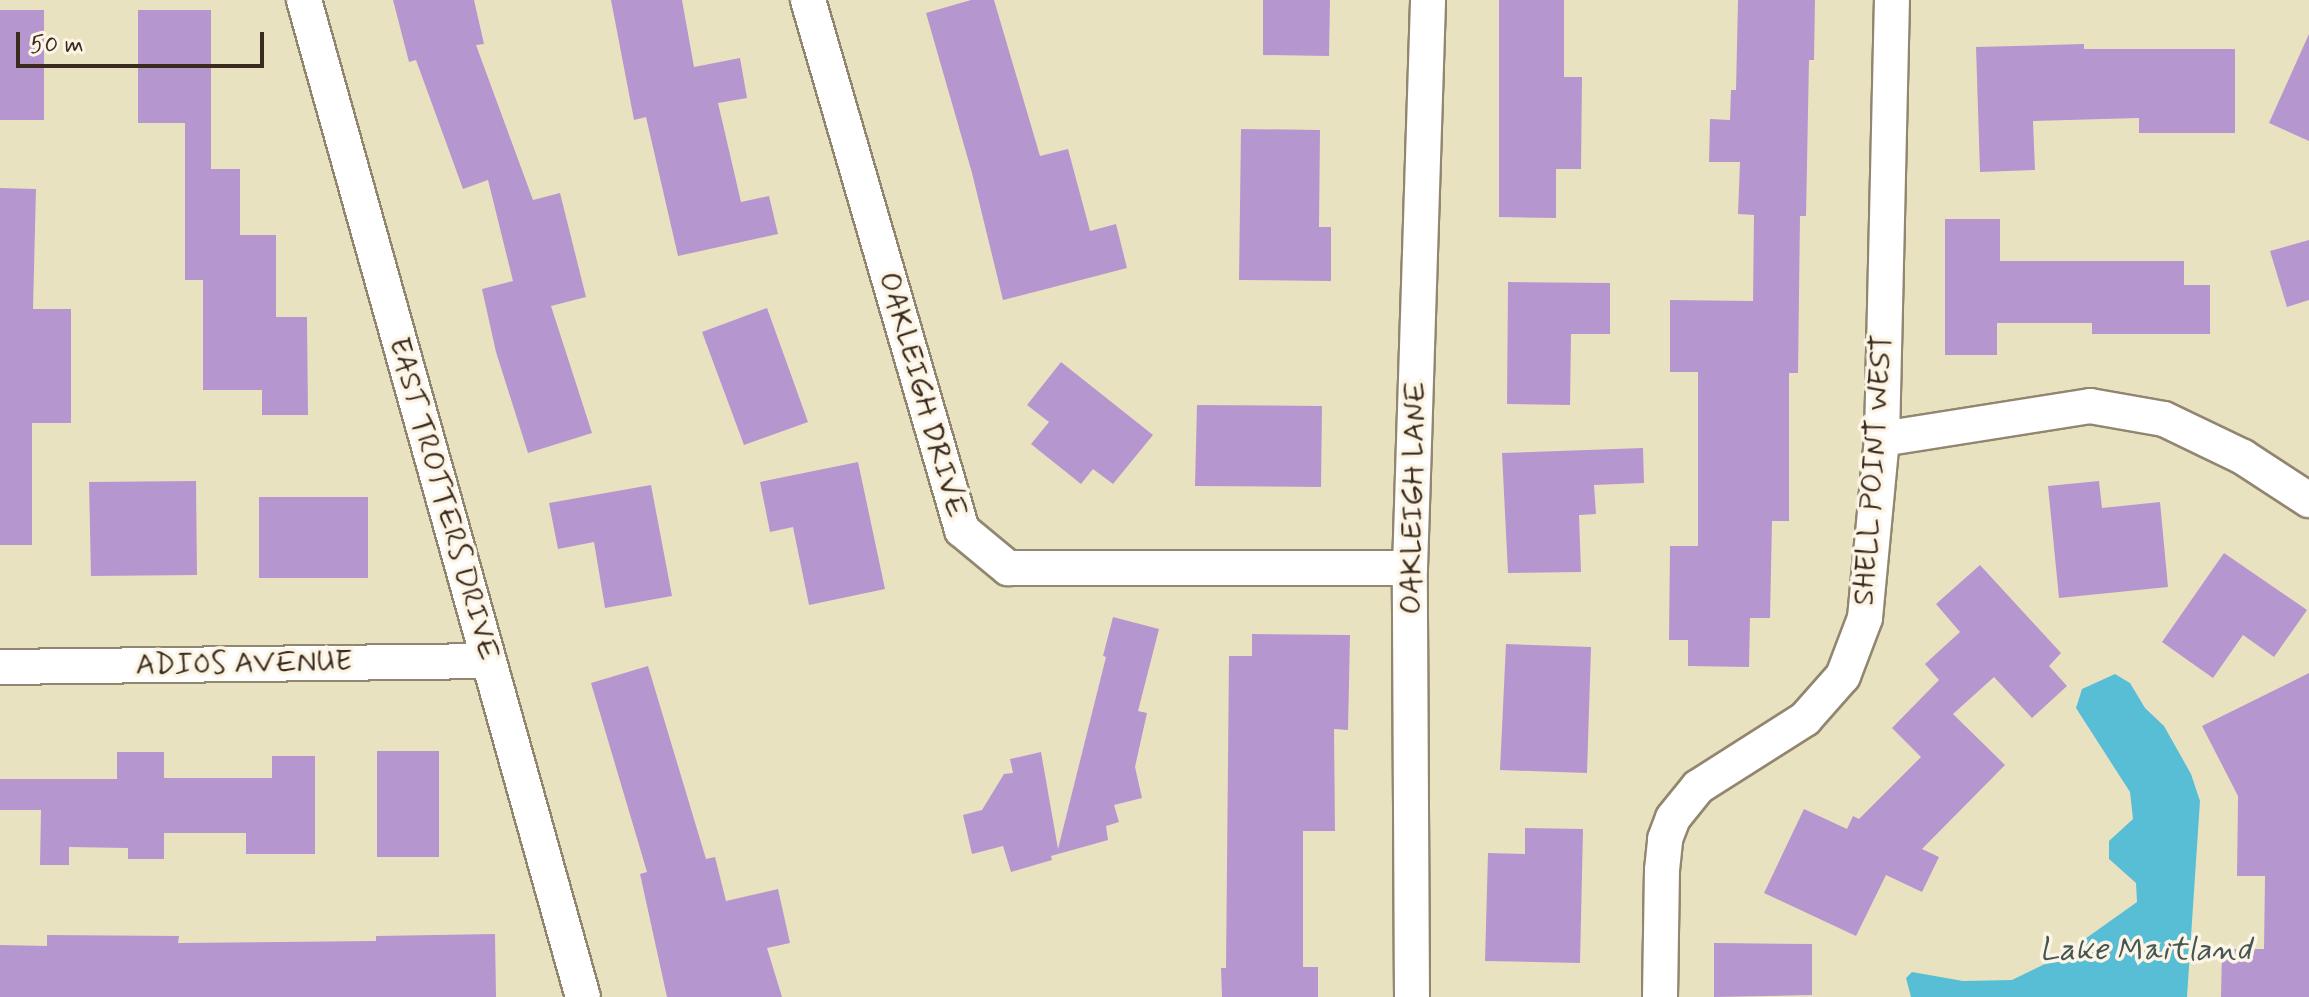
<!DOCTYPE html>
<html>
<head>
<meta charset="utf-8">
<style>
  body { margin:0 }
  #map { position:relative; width:2309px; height:997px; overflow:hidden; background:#e9e2c1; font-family:Mynerve,sans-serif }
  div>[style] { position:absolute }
  .water>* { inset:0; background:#57bed5 }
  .building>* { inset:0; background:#b696cf }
  .roads { filter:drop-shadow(2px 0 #928670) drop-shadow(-2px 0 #928670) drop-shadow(0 2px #928670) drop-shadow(0 -2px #928670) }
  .street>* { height:34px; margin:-17px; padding:0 17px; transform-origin:17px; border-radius:17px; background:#fff }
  span { translate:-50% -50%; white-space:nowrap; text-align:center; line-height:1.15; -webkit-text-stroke:7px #fcf5e5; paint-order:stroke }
  .street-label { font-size:30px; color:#3b2a1e }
  .water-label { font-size:32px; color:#435655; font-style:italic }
  .scale { position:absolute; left:16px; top:32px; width:248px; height:36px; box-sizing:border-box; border:4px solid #3b2a1e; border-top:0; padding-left:10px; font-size:24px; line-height:28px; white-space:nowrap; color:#3b2a1e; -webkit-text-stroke:6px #fcf5e5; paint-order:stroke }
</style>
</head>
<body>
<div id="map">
  <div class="water">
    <div style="clip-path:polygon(2115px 674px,2130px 683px,2145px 708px,2164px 726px,2191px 774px,2200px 801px,2187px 997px,1911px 997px,1906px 978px,1912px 972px,1963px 981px,2012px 980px,2061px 956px,2137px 902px,2136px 883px,2109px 859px,2109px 841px,2133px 819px,2130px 792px,2076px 708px,2082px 689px)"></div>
  </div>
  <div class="building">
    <div style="clip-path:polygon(393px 0,474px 0,484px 44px,476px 45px,533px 200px,560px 193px,586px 297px,551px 306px,592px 433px,528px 453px,496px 352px,482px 289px,513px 281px,488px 180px,463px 189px,416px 60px,409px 62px)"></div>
    <div style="clip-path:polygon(611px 0,682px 0,694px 67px,740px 58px,747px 98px,718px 103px,741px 202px,769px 196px,778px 234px,678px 256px,646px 117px,634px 120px)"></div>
    <div style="clip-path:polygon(971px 0,994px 0,1040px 156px,1068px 149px,1090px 231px,1116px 224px,1127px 268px,1003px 300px,972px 173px,926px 13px)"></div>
    <div style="clip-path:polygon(1263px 0,1330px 0,1329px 56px,1263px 55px)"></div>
    <div style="clip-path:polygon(1499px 0,1564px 0,1564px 77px,1582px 77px,1581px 169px,1556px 169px,1556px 218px,1499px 217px)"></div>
    <div style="clip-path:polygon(1738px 0,1815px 0,1814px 60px,1809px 60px,1806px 216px,1800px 216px,1798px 373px,1789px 373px,1789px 521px,1772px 521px,1770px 618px,1750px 618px,1749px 667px,1688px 666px,1688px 640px,1669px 640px,1670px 546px,1698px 546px,1698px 372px,1670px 372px,1670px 300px,1753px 301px,1754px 215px,1738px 214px,1740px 162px,1709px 162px,1710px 119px,1730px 120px,1731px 90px,1736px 90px)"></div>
    <div style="clip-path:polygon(0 10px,44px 10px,44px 120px,0 120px)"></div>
    <div style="clip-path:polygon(138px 10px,211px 10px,211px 169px,240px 169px,240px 235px,276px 235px,276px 317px,307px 317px,308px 415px,262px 415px,262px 390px,203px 390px,203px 280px,185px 280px,185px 123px,138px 123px)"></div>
    <div style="clip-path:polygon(2309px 34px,2309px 141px,2269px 123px)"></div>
    <div style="clip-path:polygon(2084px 44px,2084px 49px,2235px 49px,2235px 133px,2139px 133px,2139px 118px,2033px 121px,2035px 170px,1980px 172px,1976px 47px)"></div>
    <div style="clip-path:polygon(1241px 129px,1320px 130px,1319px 227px,1331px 227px,1331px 281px,1239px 280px)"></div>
    <div style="clip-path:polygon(0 188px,36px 189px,33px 309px,71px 309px,71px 423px,32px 423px,32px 545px,0 545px)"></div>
    <div style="clip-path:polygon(1945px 219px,2000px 219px,2000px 261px,2184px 261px,2184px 285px,2210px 285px,2210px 334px,2092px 334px,2092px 323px,1997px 323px,1997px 355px,1945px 355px)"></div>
    <div style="clip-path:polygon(2309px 240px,2309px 300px,2287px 307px,2270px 251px)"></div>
    <div style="clip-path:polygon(1508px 282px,1610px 283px,1610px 334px,1571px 334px,1570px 405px,1507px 404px)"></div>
    <div style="clip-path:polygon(767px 308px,808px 422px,744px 445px,702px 332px)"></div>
    <div style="clip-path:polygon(1061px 362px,1153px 435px,1113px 484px,1093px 469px,1081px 484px,1031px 444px,1049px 422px,1027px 405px)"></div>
    <div style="clip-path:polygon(1197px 405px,1322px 406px,1321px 487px,1195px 486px)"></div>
    <div style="clip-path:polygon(1643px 448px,1644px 483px,1594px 485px,1596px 514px,1579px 515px,1581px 572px,1508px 573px,1502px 453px)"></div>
    <div style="clip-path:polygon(858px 462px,885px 589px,809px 605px,793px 527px,770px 532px,760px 482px)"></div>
    <div style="clip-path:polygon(196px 481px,197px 575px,91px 576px,89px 482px)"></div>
    <div style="clip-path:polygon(2099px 481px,2102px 508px,2160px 502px,2168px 587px,2059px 598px,2048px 486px)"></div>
    <div style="clip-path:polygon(651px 485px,672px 596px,605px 608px,594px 542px,558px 549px,549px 503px)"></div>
    <div style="clip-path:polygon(259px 497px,368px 497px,368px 578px,259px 578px)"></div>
    <div style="clip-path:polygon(2224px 553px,2307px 610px,2274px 657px,2243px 635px,2213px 678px,2162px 642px)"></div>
    <div style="clip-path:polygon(1980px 565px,2061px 653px,2049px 666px,2067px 686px,2032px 718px,1994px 677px,1953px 714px,2005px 765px,1922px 849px,1939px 857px,1922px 892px,1886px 875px,1856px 936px,1764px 893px,1804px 809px,1847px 829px,1853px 816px,1859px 819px,1921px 757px,1892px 728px,1939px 680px,1925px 664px,1960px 632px,1936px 604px)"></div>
    <div style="clip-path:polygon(1113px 617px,1159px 629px,1138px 711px,1147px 713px,1135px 767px,1142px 798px,1114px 805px,1119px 822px,1106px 826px,1108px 840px,1051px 856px,1052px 860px,1011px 872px,1003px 846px,972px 854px,963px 815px,982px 810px,1004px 774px,1013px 773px,1010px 759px,1041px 752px,1058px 849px,1106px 657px,1103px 656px)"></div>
    <div style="clip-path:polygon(1252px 634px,1350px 635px,1348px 730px,1334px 729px,1335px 831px,1303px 831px,1303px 967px,1318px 967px,1318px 997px,1222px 997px,1221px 968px,1226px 968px,1229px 656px,1252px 656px)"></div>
    <div style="clip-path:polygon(1506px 644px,1591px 647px,1587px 773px,1500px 770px)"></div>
    <div style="clip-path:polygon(648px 666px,706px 859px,715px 857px,726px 901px,778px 889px,790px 943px,767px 948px,782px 997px,667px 997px,640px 874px,647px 872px,591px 683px)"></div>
    <div style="clip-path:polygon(2309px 673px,2309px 997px,2221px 997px,2222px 949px,2264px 949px,2265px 876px,2237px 876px,2238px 796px,2202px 726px)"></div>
    <div style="clip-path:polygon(377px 751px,439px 751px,439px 857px,377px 857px)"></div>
    <div style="clip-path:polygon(117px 752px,164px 752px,164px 778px,272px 778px,272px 756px,315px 756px,315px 854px,246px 854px,246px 833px,164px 833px,164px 859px,128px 859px,128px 848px,69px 847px,69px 865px,40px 865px,41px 810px,0 810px,0 779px,117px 779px)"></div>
    <div style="clip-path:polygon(1525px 828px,1583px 829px,1580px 963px,1485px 961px,1488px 853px,1525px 854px)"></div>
    <div style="clip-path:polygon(495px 934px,496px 997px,0 997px,0 945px,47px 946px,47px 935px,179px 936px,178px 943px,376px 941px,376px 936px)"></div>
    <div style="clip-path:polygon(1714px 943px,1812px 944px,1812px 995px,1714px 997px)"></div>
  </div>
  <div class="roads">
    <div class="street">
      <div style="left:304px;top:0;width:1035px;rotate:74.37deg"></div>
      <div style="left:808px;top:0;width:552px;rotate:73.8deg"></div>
      <div style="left:962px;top:530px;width:60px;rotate:39.6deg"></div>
      <div style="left:1008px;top:568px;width:402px"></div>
      <div style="left:1882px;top:439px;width:211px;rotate:-9deg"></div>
      <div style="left:2090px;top:406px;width:75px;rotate:10deg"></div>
      <div style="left:2164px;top:419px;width:88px;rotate:25.7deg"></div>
      <div style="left:2243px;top:457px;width:79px;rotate:33.1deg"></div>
      <div style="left:0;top:667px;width:488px;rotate:-0.7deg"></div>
      <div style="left:1412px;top:997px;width:429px;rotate:-90.3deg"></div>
      <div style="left:1410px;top:568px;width:568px;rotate:-88.18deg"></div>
      <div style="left:1660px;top:997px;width:127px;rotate:-89.1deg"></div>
      <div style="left:1662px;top:870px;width:31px;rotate:-84deg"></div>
      <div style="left:1665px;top:839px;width:22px;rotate:-69deg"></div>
      <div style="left:1673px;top:818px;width:40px;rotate:-51deg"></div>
      <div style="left:1698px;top:787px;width:127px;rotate:-32.4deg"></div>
      <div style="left:1805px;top:719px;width:57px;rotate:-48.5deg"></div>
      <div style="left:1843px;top:676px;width:62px;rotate:-69.2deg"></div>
      <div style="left:1865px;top:618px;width:180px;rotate:-84.6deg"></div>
      <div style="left:1882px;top:439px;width:439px;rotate:-88.7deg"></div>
    </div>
  </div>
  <div class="street-label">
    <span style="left:922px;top:395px;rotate:74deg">OAKLEIGH DRIVE</span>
    <span style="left:1874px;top:470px;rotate:-86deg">SHELL POINT WEST</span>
    <span style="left:1414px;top:498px;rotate:-89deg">OAKLEIGH LANE</span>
    <span style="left:443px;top:499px;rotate:74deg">EAST TROTTERS DRIVE</span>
    <span style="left:244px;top:664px;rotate:-1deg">ADIOS AVENUE</span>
  </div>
  <div class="water-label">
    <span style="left:2145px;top:950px">Lake Maitland</span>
  </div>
  <div class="scale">50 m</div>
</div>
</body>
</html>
